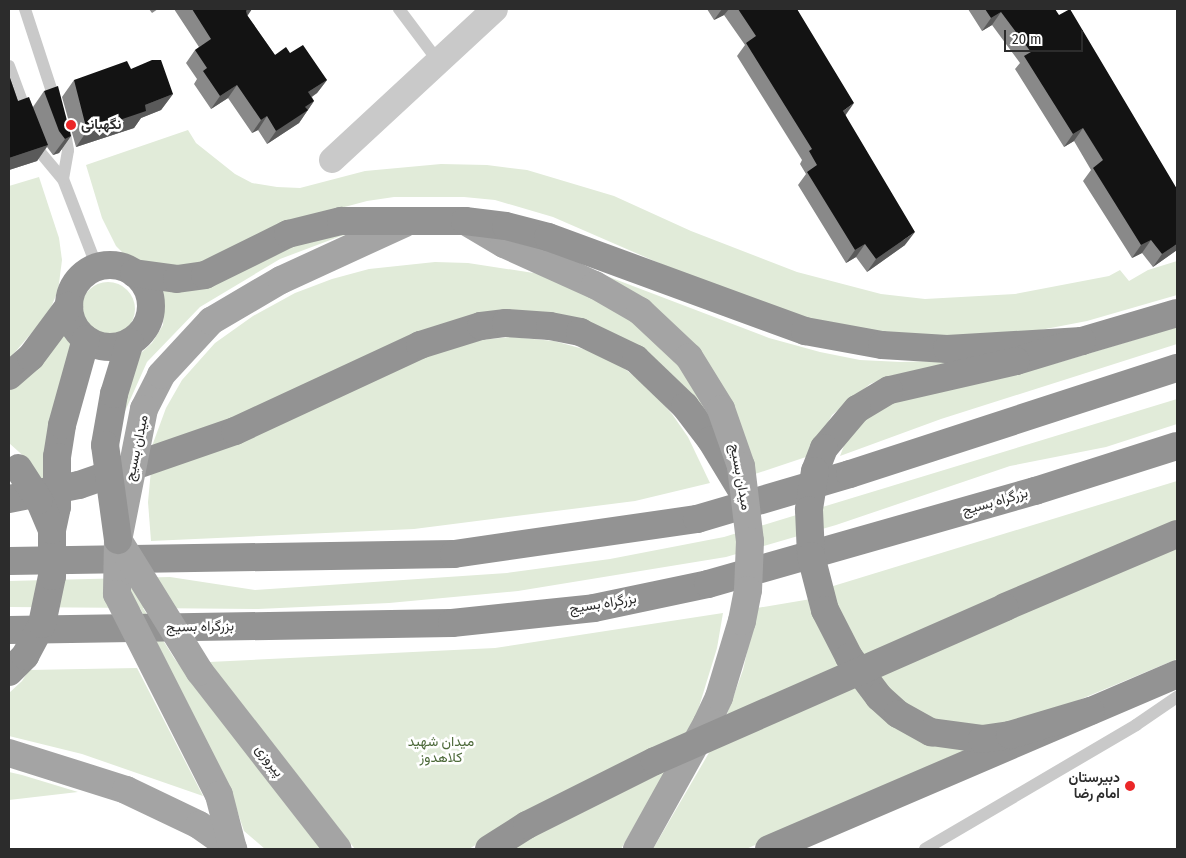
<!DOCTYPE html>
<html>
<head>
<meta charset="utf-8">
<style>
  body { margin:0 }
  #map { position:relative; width:1186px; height:858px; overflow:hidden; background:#fff; font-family:"Fira Sans Condensed",Vazirmatn,sans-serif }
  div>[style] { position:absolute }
  .green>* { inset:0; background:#e1ebd9 }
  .round { border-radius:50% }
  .lane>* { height:12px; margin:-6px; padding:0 6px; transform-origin:6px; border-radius:6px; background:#c9c9c9 }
  .street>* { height:26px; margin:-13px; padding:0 13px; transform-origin:13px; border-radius:13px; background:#c9c9c9 }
  .primary>* { height:28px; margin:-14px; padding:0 14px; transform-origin:14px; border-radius:14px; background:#a4a4a4 }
  .highway>* { height:28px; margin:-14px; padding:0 14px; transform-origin:14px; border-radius:14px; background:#939393 }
  .highway>.ring { margin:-14px; padding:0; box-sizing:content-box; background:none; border:28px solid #939393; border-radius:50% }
  .primary-bridge>* { height:28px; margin:-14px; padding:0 14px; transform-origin:14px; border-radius:14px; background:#a4a4a4 }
  .highway-bridge>* { height:28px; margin:-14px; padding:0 14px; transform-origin:14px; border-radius:14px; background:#939393 }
  .wall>* { inset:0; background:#898989 }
  .shaded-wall>* { inset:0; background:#5a5a5a }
  .building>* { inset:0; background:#131313 }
  .dots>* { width:14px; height:14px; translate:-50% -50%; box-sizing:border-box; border:2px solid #fff; border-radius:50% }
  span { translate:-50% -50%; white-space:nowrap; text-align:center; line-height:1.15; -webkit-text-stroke:5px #fff; paint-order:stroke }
  .poi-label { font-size:14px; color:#2c2c2c; font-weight:700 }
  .left { translate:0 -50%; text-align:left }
  .right { translate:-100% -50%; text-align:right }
  .street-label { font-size:14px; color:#2c2c2c }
  .park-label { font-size:14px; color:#4c6939 }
  .frame { position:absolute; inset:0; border:10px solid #2c2c2c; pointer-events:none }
  .scale { position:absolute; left:1004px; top:30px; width:79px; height:22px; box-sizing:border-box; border:2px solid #2c2c2c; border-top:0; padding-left:6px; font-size:15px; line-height:18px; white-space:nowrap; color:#2c2c2c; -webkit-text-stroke:4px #fff; paint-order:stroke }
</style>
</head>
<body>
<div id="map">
  <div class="green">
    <div style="clip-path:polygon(188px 130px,196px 143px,235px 174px,252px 183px,277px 187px,300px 188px,365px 171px,441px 164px,487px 165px,527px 170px,614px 196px,691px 231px,797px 272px,881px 294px,925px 299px,1015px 294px,1109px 276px,1120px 270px,1129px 281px,1148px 270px,1177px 261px,1177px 295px,1087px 321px,1035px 331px,962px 338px,912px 337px,810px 319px,675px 270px,553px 217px,495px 200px,464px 197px,394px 197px,367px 201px,322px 213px,196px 269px,149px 267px,128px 258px,116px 246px,102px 218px,86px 165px)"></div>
    <div style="clip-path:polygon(39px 177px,59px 238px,62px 260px,58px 291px,48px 314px,9px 359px,9px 186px)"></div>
    <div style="clip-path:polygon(377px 228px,341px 236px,280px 259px,200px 307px,147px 362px,122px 418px,133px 360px,152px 343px,163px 325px,164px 306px,156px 285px,286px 246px)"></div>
    <div style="clip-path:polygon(435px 262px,468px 263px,553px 276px,594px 292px,672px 346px,720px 431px,555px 314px,152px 446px,166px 408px,182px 380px,215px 343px,253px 316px,295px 293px,332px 279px,369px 269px)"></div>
    <div style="clip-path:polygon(583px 267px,769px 338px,820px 352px,860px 360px,901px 362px,969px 360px,890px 376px,870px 384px,832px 415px,809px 456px,755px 474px,738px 422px)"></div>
    <div class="round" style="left:81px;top:282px;width:54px;height:54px"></div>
    <div style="clip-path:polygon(1177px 327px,1177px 344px,941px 419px,840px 456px,848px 435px,866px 416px,891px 400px,1057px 363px)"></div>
    <div style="clip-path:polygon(61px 331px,80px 353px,47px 488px,28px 460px,9px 443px,9px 385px)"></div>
    <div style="clip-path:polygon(511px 337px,554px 341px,598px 353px,620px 365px,649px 388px,672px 414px,688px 437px,710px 483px,635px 501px,414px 529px,151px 541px,148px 502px,151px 470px,427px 354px,481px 340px)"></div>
    <div style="clip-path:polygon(1177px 399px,1177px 424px,1106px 447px,1010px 466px,836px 525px,726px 557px,518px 591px,389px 603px,258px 609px,143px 608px,174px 658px,324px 849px,265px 849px,244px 831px,232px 795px,140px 608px,9px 607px,9px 581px,170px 577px,255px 590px,507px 573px,610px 559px,724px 537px)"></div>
    <div style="clip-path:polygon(1177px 481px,1177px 520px,860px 657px,848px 634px,830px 587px)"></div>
    <div style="clip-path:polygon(1177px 544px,1177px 659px,1043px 715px,994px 728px,936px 723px,898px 699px,876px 675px)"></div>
    <div style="clip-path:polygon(811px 599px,843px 666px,726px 717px,743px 670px,757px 608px)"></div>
    <div style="clip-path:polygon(723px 613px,717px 648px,691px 733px,516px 820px,469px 849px,355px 849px,209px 662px,495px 648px)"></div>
    <div style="clip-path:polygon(137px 668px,203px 796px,82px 754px,9px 736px,9px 693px,22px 681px,29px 670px)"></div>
    <div style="clip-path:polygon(857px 683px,988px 746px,746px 849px,653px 849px,710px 751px)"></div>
    <div style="clip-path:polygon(668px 768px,621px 849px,512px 849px,577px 812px)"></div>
    <div style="clip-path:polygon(9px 772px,22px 775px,78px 792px,9px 800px)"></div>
  </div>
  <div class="lane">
    <div style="left:25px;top:9px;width:100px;rotate:71.9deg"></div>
    <div style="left:399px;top:9px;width:65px;rotate:53.1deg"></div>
    <div style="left:9px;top:66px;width:52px;rotate:69.8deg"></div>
    <div style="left:35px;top:139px;width:14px;rotate:69deg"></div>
    <div style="left:40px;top:152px;width:35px;rotate:50deg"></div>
    <div style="left:63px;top:179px;width:94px;rotate:68.9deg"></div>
    <div style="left:63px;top:179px;width:29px;rotate:-80deg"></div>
    <div style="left:68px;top:150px;width:23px;rotate:-100deg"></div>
    <div style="left:925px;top:849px;width:245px;rotate:-30.4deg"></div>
    <div style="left:1136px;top:725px;width:50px;rotate:-34.3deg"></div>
  </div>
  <div class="street">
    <div style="left:332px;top:160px;width:222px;rotate:-42.8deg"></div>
  </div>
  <div class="primary">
    <div style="left:465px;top:221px;width:45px;rotate:30.5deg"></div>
    <div style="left:504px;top:244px;width:100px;rotate:24.3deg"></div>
    <div style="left:595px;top:285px;width:52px;rotate:30deg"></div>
    <div style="left:640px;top:311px;width:67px;rotate:43.2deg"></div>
    <div style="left:144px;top:409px;width:38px;rotate:-63deg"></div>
    <div style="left:161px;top:375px;width:74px;rotate:-47.2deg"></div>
    <div style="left:211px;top:321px;width:81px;rotate:-30.4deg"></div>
    <div style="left:281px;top:280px;width:136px;rotate:-24.7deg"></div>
    <div style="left:200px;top:672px;width:224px;rotate:52.1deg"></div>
    <div style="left:9px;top:753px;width:123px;rotate:17.5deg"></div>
    <div style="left:126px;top:790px;width:81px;rotate:25.6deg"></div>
    <div style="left:199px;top:825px;width:42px;rotate:35.2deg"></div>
    <div style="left:637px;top:849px;width:144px;rotate:-60.9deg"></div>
    <div style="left:707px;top:723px;width:29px;rotate:-65deg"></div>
    <div style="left:719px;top:697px;width:79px;rotate:-73.2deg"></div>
  </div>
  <div class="highway">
    <div class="ring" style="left:69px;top:265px;width:54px;height:54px"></div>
    <div style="left:134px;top:273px;width:43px;rotate:7.9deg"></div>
    <div style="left:177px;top:279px;width:28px;rotate:-8deg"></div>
    <div style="left:205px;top:275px;width:93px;rotate:-26.3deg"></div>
    <div style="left:288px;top:234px;width:55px;rotate:-13.8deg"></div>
    <div style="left:341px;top:221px;width:124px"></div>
    <div style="left:465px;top:221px;width:41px;rotate:7deg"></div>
    <div style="left:506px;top:226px;width:43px;rotate:14.7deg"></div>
    <div style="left:548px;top:237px;width:274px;rotate:20.1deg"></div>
    <div style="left:805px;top:331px;width:78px;rotate:10.3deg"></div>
    <div style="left:882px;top:345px;width:65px;rotate:3.5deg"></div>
    <div style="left:947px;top:349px;width:135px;rotate:-3.4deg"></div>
    <div style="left:1082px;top:341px;width:99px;rotate:-16.4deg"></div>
    <div style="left:9px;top:376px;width:29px;rotate:-41deg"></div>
    <div style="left:31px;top:357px;width:64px;rotate:-53.3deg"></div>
    <div style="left:105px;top:445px;width:52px;rotate:-80deg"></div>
    <div style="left:114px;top:394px;width:54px;rotate:-72.9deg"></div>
    <div style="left:57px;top:457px;width:32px;rotate:-81deg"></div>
    <div style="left:62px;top:425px;width:89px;rotate:-74.4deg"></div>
    <div style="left:9px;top:499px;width:71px;rotate:-11.3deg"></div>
    <div style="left:79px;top:485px;width:165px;rotate:-19.1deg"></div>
    <div style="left:235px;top:431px;width:204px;rotate:-24.9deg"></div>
    <div style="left:420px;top:345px;width:64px;rotate:-17.3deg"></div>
    <div style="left:481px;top:326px;width:25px;rotate:-7deg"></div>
    <div style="left:506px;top:323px;width:44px;rotate:3.9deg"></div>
    <div style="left:550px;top:326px;width:31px;rotate:11deg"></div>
    <div style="left:580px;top:332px;width:62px;rotate:25.7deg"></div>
    <div style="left:636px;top:359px;width:68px;rotate:43.8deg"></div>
    <div style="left:685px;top:406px;width:43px;rotate:52.6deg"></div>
    <div style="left:711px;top:440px;width:66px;rotate:58.7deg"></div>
    <div style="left:9px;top:561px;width:445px;rotate:-0.9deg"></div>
    <div style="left:454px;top:554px;width:246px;rotate:-8.2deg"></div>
    <div style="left:697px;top:519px;width:159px;rotate:-16.4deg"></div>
    <div style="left:850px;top:474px;width:344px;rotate:-18deg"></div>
    <div style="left:1005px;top:607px;width:187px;rotate:-23deg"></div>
    <div style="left:9px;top:630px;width:443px;rotate:-0.9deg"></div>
    <div style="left:452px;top:623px;width:143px;rotate:-6deg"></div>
    <div style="left:594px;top:608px;width:116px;rotate:-11.9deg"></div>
    <div style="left:708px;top:584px;width:340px;rotate:-15.9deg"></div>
    <div style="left:1035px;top:491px;width:149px;rotate:-17.6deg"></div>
    <div style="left:769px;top:849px;width:444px;rotate:-23.2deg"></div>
  </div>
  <div class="primary-bridge">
    <div style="left:689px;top:357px;width:61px;rotate:58.4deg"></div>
    <div style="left:721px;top:409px;width:60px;rotate:70.7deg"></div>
    <div style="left:741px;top:466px;width:76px;rotate:83.2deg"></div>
    <div style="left:750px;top:541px;width:49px;rotate:92.3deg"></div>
    <div style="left:748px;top:590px;width:32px;rotate:101deg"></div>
    <div style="left:144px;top:409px;width:134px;rotate:101.2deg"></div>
    <div style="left:118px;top:540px;width:54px;rotate:91.1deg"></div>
    <div style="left:117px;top:594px;width:225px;rotate:63.1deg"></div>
    <div style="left:219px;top:795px;width:56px;rotate:75.5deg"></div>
    <div style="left:118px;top:540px;width:155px;rotate:58.2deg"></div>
  </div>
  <div class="highway-bridge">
    <div style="left:1082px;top:341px;width:69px;rotate:163.1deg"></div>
    <div style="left:1016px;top:361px;width:130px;rotate:167.1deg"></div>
    <div style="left:889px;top:390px;width:37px;rotate:149deg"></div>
    <div style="left:857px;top:409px;width:51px;rotate:130.2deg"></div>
    <div style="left:824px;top:448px;width:25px;rotate:111deg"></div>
    <div style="left:815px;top:471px;width:39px;rotate:99deg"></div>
    <div style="left:809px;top:510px;width:46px;rotate:87.5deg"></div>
    <div style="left:811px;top:556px;width:56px;rotate:75.5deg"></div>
    <div style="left:825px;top:610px;width:53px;rotate:62.9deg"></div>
    <div style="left:849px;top:657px;width:50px;rotate:53.1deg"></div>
    <div style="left:879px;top:697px;width:25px;rotate:42deg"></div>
    <div style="left:898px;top:714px;width:38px;rotate:29deg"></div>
    <div style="left:931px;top:732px;width:51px;rotate:7.8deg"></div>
    <div style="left:982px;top:739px;width:28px;rotate:-8deg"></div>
    <div style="left:1010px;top:735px;width:84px;rotate:-16.7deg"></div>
    <div style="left:105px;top:445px;width:96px;rotate:82.2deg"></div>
    <div style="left:52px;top:530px;width:24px;rotate:-78deg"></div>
    <div style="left:57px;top:507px;width:50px;rotate:-90deg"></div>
    <div style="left:9px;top:672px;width:23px;rotate:-45deg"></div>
    <div style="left:25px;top:656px;width:36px;rotate:-62deg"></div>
    <div style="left:42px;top:624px;width:49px;rotate:-78.2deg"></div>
    <div style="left:52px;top:576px;width:46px;rotate:-90deg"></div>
    <div style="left:52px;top:530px;width:33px;rotate:-113deg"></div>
    <div style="left:39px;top:500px;width:38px;rotate:-123deg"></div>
    <div style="left:489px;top:849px;width:45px;rotate:-32.3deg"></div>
    <div style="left:527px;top:825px;width:143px;rotate:-26.6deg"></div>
    <div style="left:655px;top:761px;width:382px;rotate:-23.7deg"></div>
  </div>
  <div class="wall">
    <div style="clip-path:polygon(149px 9px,158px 9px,152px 13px)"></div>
    <div style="clip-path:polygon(174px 9px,252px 9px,247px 15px,275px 55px,290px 53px,327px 80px,317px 93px,312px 97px,314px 101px,299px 123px,267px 144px,258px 130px,252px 133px,228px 98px,211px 109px,194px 84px,197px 79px,186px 63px,195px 50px,199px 47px)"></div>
    <div style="clip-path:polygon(707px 9px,797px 9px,905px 245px,867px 272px,856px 257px,846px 263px,798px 185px,806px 174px,800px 164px,802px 160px,737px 56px,745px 45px,724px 15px,714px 20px)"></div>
    <div style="clip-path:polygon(968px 9px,1055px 9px,1177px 250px,1153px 267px,1142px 253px,1132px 258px,1083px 181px,1091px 170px,1074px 141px,1064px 147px,1015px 69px,1020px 63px,992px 25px,982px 31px)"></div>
    <div style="clip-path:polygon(131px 69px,173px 94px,161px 110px,141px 118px,134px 128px,76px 147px,62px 97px,74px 80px)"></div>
    <div style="clip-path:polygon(9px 75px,18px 101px,33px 107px,44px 91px,71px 136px,59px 153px,53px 155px,47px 147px,37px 161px,9px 170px)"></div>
  </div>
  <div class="shaded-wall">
    <div style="clip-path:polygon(248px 9px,252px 9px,246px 18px,246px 11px)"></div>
    <div style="clip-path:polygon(722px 9px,729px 9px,724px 15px,714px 20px)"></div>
    <div style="clip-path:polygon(1001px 12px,992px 25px,982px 31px,991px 18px)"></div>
    <div style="clip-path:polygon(327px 80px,317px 93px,299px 105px,308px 92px)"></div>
    <div style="clip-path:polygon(237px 85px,228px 98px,211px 109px,220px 96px)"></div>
    <div style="clip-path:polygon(173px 94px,161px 110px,141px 118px,134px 128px,76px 147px,87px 131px,145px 105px)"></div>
    <div style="clip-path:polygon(314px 101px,299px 123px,267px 144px,276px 131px,305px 107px)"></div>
    <div style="clip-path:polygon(854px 103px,845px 116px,843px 111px)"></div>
    <div style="clip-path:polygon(267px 116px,258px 130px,252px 133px,261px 120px)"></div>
    <div style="clip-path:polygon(1083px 128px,1074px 141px,1064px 147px,1073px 134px)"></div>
    <div style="clip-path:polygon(71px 136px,59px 153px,53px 155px,65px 139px)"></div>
    <div style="clip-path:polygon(48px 145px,37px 161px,9px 170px,9px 158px)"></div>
    <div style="clip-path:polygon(915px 232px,905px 245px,867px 272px,876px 259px)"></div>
    <div style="clip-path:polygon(1151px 240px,1142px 253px,1132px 258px,1141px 245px)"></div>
    <div style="clip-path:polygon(865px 244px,856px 257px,846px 263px,855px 250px)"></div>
    <div style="clip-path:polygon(1177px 244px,1177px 250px,1153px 267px,1162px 254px)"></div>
  </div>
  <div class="building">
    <div style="clip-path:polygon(192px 9px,248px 9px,246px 11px,247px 15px,275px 55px,286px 47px,290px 53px,303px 45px,327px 80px,308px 92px,314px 101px,305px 107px,308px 110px,276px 131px,267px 116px,261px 120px,237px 85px,220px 96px,203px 71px,207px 68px,195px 50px,211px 39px)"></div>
    <div style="clip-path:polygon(738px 9px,797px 9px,854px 103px,843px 111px,915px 232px,876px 259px,865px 244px,855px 250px,807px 172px,817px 165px,809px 151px,812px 149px,746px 43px,756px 36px)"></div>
    <div style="clip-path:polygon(985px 9px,1055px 9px,1059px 15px,1070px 9px,1177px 189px,1177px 244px,1162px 254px,1151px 240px,1141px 245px,1093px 168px,1103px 160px,1083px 128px,1073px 134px,1024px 56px,1031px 52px,1001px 12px,991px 18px)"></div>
    <div style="clip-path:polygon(152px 60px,161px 60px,173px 94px,145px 105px,146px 111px,87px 131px,74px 80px,127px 61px,131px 69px)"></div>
    <div style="clip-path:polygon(9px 75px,18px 101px,29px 97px,48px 145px,9px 158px)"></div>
    <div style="clip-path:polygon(58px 86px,71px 136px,65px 139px,59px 131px,44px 91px)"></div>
  </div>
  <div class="dots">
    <div style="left:71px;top:125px;background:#eb2728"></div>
    <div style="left:1130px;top:786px;background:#eb2728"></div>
  </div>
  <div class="poi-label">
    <span class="left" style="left:81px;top:125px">نگهبانی</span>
    <span class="right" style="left:1120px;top:786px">دبیرستان<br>امام رضا</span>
  </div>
  <div class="street-label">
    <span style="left:137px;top:448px;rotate:-78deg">میدان بسیج</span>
    <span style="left:740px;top:477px;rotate:80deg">میدان بسیج</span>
    <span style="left:995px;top:502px;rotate:-16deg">بزرگراه بسیج</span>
    <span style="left:603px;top:604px;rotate:-9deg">بزرگراه بسیج</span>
    <span style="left:200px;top:627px;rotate:-1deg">بزرگراه بسیج</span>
    <span style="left:269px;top:761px;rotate:52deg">پیروزی</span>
  </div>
  <div class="park-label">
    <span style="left:441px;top:750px">میدان شهید<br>کلاهدوز</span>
  </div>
  <div class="frame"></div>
  <div class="scale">20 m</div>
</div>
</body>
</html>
